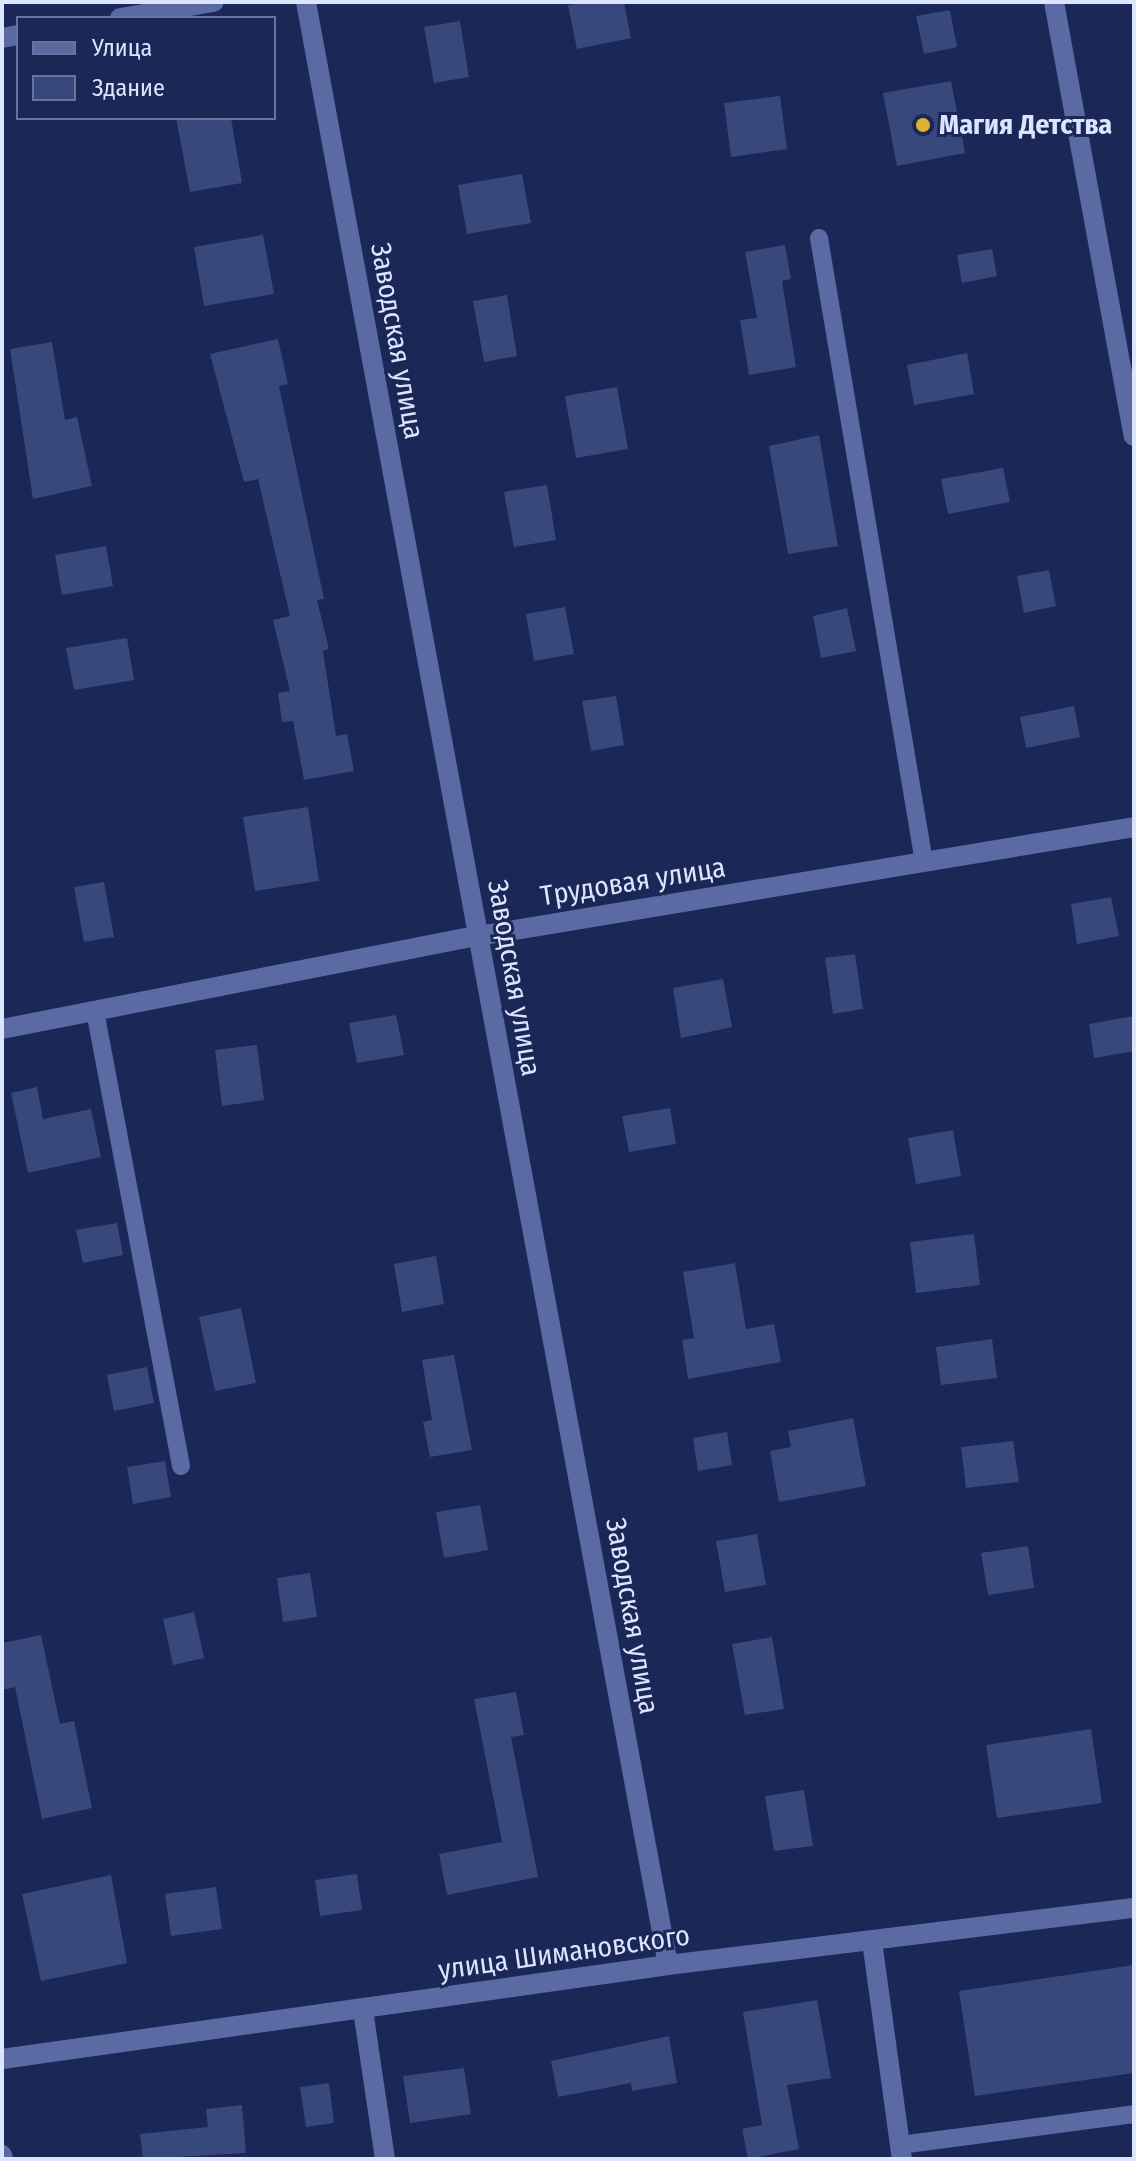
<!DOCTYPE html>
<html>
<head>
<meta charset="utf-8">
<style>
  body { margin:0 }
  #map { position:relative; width:1136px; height:2161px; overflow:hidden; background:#1a2757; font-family:"Fira Sans Condensed",sans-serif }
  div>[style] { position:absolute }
  .building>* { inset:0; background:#37487c }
  .service>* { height:18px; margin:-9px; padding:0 9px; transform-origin:9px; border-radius:9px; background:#596ba2 }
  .minor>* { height:20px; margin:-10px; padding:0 10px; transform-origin:10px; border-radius:10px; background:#596ba2 }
  .tertiary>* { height:20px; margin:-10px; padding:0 10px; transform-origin:10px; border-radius:10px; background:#596ba2 }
  .dots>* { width:22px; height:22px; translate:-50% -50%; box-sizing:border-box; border:4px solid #1a2757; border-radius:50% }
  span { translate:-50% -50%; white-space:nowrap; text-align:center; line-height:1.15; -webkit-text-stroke:6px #1a2757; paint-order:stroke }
  .poi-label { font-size:28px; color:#dbe5fe; font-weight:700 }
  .left { translate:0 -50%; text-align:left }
  .street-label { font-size:28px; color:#dbe5fe }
  .frame { position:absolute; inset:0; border:4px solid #dbe5fe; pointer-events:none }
  .legend { position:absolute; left:16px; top:16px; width:260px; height:104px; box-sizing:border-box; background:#1a2757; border:2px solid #67739a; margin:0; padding:10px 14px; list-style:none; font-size:24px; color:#dbe5fe }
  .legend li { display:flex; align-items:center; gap:16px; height:40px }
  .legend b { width:40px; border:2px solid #67739a }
</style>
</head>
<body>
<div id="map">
  <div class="building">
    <div style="clip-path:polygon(587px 2px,624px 2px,631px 38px,577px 49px,568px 5px)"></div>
    <div style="clip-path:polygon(950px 10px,957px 47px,924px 54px,916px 16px)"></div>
    <div style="clip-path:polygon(460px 21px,469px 77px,434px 83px,424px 27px)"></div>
    <div style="clip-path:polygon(951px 81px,965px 153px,897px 166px,883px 93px)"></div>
    <div style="clip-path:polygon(780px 96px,787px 149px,731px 157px,724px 103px)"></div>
    <div style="clip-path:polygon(176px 118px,231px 118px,242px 183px,190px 192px)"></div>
    <div style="clip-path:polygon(522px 174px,531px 223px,467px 234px,458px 185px)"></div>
    <div style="clip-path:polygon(263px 235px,274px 294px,204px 306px,194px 247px)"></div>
    <div style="clip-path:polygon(785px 245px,791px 279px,782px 281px,796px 367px,749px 375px,740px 320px,757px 318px,745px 252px)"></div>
    <div style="clip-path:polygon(992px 249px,997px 276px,962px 283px,957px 255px)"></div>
    <div style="clip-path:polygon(507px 295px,517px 356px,484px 362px,473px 301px)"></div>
    <div style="clip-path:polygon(278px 339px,288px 384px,279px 386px,324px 599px,317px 600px,329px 649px,323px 651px,336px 736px,347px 734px,354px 771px,304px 780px,293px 721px,282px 722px,278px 693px,290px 691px,273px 620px,290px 616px,258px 479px,244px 482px,210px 354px)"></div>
    <div style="clip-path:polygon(52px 342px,65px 420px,77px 417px,92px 486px,33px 499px,10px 349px)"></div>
    <div style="clip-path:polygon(967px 353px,974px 394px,914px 405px,907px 365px)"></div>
    <div style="clip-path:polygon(617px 387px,628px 449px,576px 458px,565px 396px)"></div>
    <div style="clip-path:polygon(819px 435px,838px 546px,788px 554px,769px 446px)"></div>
    <div style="clip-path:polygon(1003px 468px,1010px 502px,948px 514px,941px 479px)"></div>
    <div style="clip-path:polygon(547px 485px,556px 540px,514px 547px,504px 492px)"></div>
    <div style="clip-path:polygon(106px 546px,113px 586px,62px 595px,55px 555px)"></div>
    <div style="clip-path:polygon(1049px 570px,1056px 606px,1024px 613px,1017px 576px)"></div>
    <div style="clip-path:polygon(565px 607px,574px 654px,534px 661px,526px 614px)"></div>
    <div style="clip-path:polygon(847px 608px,856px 651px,821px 658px,813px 616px)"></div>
    <div style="clip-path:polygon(127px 638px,134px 680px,74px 690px,66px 648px)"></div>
    <div style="clip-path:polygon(616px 696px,624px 745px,591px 751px,582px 701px)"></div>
    <div style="clip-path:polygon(1074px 706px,1080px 737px,1026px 748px,1020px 717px)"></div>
    <div style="clip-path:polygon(308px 807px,319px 881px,255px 891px,243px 817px)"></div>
    <div style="clip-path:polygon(104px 882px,114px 937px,84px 942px,74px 887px)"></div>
    <div style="clip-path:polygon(1111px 897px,1119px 936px,1077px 944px,1071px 904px)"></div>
    <div style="clip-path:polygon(855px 954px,863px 1009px,833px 1014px,825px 958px)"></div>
    <div style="clip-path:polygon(723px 979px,732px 1027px,681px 1038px,673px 988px)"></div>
    <div style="clip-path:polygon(396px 1015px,404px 1055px,357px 1063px,349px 1023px)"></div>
    <div style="clip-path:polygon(1134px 1016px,1134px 1051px,1094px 1058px,1089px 1024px)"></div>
    <div style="clip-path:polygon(257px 1045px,264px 1100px,222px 1106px,215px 1050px)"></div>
    <div style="clip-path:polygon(37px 1087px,43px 1119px,91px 1109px,101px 1157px,28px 1173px,11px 1093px)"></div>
    <div style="clip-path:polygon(670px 1108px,676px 1144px,629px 1152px,622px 1116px)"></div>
    <div style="clip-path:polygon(953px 1130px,961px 1176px,916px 1184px,908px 1138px)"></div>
    <div style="clip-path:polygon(117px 1223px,123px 1255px,83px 1263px,76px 1230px)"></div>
    <div style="clip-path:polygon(974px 1234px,980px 1285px,916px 1293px,910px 1242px)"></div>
    <div style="clip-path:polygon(436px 1256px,444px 1304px,402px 1312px,394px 1264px)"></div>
    <div style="clip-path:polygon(735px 1263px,746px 1329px,774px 1324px,781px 1362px,688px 1379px,682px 1340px,694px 1338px,683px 1272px)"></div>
    <div style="clip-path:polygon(241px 1308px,256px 1383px,215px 1391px,199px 1317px)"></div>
    <div style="clip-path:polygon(992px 1339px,997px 1378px,941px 1385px,936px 1347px)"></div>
    <div style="clip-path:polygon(454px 1355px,472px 1450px,430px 1457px,423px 1422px,432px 1420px,422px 1360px)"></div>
    <div style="clip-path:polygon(147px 1367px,154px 1403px,114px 1411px,107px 1375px)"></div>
    <div style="clip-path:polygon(853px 1418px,866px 1486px,779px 1502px,770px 1451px,791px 1447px,788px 1431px)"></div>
    <div style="clip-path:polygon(727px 1432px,732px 1465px,698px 1471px,693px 1438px)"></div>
    <div style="clip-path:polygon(1013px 1441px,1019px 1482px,966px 1488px,961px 1447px)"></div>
    <div style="clip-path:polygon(165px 1461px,171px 1497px,133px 1504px,127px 1467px)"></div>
    <div style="clip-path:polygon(480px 1505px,488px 1550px,444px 1558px,436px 1512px)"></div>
    <div style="clip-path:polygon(757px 1534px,766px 1585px,725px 1592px,716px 1541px)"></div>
    <div style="clip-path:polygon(1028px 1546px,1034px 1588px,988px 1595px,981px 1553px)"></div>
    <div style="clip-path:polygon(310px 1573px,317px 1617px,283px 1622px,277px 1578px)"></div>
    <div style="clip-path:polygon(194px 1612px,204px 1658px,173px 1665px,163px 1619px)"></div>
    <div style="clip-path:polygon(41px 1635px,60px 1724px,74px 1721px,92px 1808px,42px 1819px,15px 1687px,2px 1690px,2px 1643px)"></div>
    <div style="clip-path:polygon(772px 1637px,784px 1709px,745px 1715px,732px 1644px)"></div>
    <div style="clip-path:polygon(516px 1692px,524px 1735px,511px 1737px,538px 1877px,447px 1895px,439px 1854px,502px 1842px,474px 1699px)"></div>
    <div style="clip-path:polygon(1091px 1729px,1102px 1803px,997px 1818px,986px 1745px)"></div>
    <div style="clip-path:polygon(804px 1790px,813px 1846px,774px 1851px,765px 1796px)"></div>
    <div style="clip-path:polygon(357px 1874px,362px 1910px,320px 1916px,315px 1880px)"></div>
    <div style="clip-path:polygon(111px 1875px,127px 1963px,41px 1981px,22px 1894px)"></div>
    <div style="clip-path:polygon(216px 1887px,222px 1929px,171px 1936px,165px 1894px)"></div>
    <div style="clip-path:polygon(1134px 1965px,1134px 2073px,975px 2096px,959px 1991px)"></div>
    <div style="clip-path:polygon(817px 2000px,831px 2078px,787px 2085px,799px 2149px,748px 2159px,742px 2129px,762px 2125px,743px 2012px)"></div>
    <div style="clip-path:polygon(669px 2036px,677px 2083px,632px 2091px,631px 2083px,558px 2097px,551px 2061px)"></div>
    <div style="clip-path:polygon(464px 2068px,471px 2114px,410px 2123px,403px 2076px)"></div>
    <div style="clip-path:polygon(329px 2083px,334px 2123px,306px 2127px,300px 2087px)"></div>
    <div style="clip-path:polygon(242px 2105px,246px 2153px,143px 2159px,140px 2134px,208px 2127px,206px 2109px)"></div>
  </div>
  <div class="service">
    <div style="left:819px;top:238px;width:633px;rotate:80.45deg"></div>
    <div style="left:95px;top:1011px;width:463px;rotate:79.3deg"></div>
    <div style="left:900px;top:2145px;width:236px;rotate:-7.5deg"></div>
  </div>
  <div class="minor">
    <div style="left:306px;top:2px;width:1996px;rotate:79.55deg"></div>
    <div style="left:1054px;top:2px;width:441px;rotate:79.6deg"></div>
    <div style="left:2px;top:1029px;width:485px;rotate:-11.1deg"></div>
    <div style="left:478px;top:936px;width:665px;rotate:-9.43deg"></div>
    <div style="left:872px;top:1941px;width:220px;rotate:82.2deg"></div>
    <div style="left:363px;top:2010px;width:151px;rotate:81.6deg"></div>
    <div style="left:2px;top:2059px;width:673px;rotate:-8.03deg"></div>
    <div style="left:668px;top:1965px;width:469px;rotate:-7deg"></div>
    <div style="left:2px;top:2155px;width:4px;rotate:76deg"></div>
  </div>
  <div class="tertiary">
    <div style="left:120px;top:18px;width:95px;rotate:-9.7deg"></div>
    <div style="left:2px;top:38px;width:16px;rotate:-11deg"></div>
  </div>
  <div class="dots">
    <div style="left:923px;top:125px;background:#dcb233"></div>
  </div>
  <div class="poi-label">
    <span class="left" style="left:939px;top:125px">Магия Детства</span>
  </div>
  <div class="street-label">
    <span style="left:397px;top:341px;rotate:80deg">Заводская улица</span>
    <span style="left:633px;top:882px;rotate:-9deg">Трудовая улица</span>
    <span style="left:514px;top:978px;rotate:80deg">Заводская улица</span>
    <span style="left:632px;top:1616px;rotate:80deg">Заводская улица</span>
    <span style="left:564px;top:1953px;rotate:-8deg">улица Шимановского</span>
  </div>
  <div class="frame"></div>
  <ul class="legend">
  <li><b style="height:10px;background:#596ba2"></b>Улица</li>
  <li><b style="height:22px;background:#37487c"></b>Здание</li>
  </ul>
</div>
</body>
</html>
